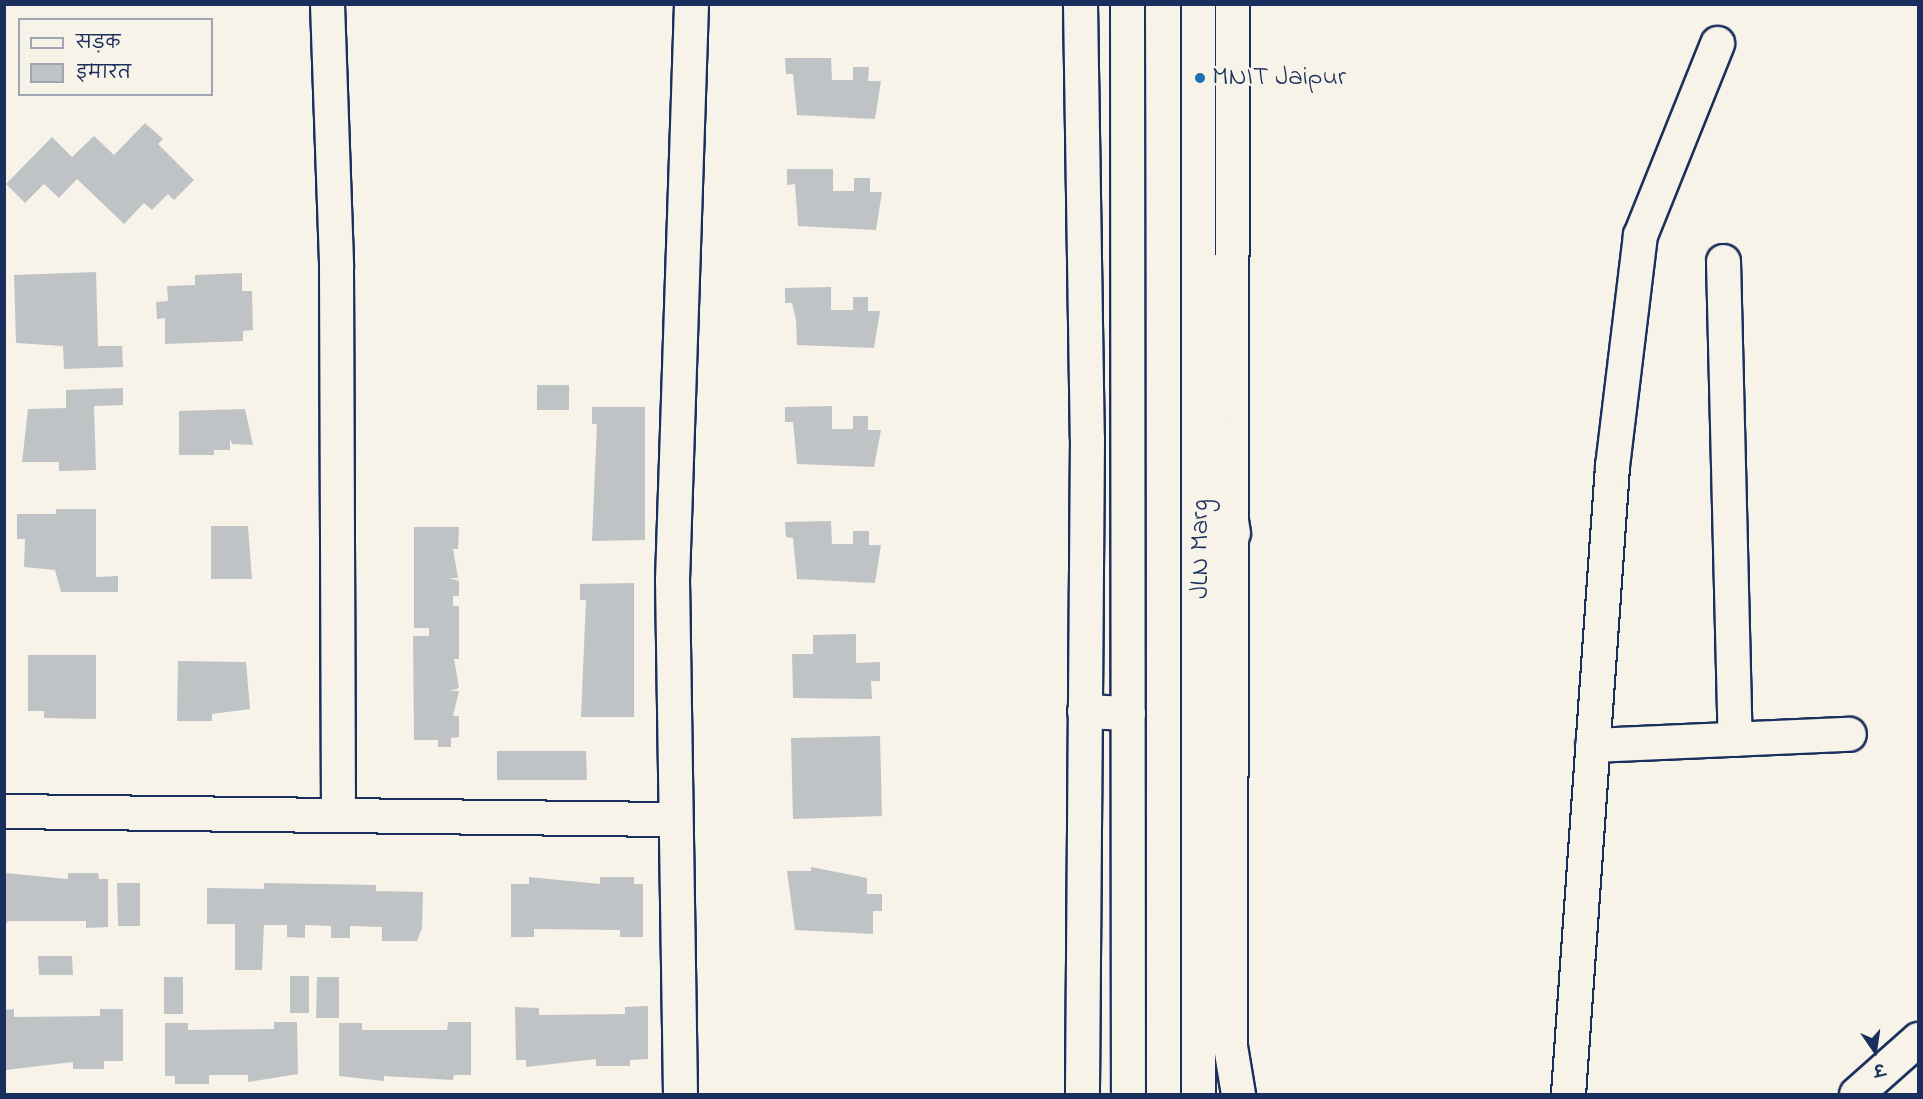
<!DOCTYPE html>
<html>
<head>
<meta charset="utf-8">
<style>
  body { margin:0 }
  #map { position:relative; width:1923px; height:1099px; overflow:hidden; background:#f7f3e8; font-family:"Indie Flower","Playpen Sans Deva",sans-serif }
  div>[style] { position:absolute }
  .building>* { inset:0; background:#c0c3c5 }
  .roads { filter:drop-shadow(2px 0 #1b2f5e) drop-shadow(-2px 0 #1b2f5e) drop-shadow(0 2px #1b2f5e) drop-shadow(0 -2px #1b2f5e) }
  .minor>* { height:33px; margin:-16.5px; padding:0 16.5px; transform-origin:16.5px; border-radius:16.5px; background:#f7f3e8 }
  .major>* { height:33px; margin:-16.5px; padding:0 16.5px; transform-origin:16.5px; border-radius:16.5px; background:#f7f3e8 }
  .dots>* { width:16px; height:16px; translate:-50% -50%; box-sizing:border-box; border:3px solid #f7f3e8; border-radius:50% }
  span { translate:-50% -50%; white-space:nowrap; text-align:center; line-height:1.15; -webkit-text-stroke:4.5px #f7f3e8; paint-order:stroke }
  .poi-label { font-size:27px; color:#1b2f5e }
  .left { translate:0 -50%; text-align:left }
  .street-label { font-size:27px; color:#1b2f5e }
  .frame { position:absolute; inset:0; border:6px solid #1b2f5e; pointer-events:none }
  .legend { position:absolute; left:18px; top:18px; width:195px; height:78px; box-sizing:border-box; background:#f7f3e8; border:2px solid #9fa5b1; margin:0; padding:8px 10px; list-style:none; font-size:18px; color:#1b2f5e }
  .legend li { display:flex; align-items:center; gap:12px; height:30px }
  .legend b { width:30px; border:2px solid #9fa5b1 }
  .north { position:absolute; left:1845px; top:1021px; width:60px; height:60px; -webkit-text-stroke:4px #f7f3e8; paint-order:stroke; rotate:167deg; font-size:16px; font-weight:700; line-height:24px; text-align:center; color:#1b2f5e }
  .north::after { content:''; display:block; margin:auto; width:21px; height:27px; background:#1b2f5e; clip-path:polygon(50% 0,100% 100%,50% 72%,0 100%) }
</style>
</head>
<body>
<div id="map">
  <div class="building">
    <div style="clip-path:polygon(785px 58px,831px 58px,832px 80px,853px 80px,853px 67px,869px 67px,868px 81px,881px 81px,875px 119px,797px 115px,793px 74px,786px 74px)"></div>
    <div style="clip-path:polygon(145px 123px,163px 139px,158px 144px,194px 180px,174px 200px,168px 194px,152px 210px,144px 203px,124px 224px,77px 179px,59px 198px,44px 184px,25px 203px,6px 184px,52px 137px,72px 157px,94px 136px,114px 155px)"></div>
    <div style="clip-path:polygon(787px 169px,833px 169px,833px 191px,854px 191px,854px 178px,870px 178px,870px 192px,882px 192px,876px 230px,798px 226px,795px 184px,787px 185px)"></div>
    <div style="clip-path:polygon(96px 272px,98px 346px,122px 346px,123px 367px,64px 369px,63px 346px,16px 343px,14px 275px)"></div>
    <div style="clip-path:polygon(242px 273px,242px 291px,252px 291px,253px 330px,243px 331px,243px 341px,165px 344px,165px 318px,157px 319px,156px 302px,168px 301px,167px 286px,195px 285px,195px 275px)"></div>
    <div style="clip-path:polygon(831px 287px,831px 310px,853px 310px,853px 297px,868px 297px,868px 311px,880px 311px,874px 348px,797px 345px,796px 320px,792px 303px,785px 303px,785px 288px)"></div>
    <div style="clip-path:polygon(537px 385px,569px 385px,569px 410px,537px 410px)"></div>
    <div style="clip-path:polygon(123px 388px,123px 405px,94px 406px,96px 470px,59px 471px,59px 462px,22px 462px,28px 409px,66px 408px,66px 390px)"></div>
    <div style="clip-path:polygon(832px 406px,832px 429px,853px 429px,853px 416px,868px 416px,868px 430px,881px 430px,874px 467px,797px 464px,793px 422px,785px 422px,785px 407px)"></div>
    <div style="clip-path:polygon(592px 407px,645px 407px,645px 540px,592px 541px,597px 424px,592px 424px)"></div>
    <div style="clip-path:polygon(245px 409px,253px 445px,232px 444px,230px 438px,230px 450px,214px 450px,214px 455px,179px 455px,179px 411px)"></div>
    <div style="clip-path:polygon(56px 509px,96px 509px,96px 577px,118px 576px,118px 592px,61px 592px,55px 570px,24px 567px,25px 539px,17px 539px,17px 514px,56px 514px)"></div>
    <div style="clip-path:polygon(831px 521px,832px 544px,853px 544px,853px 531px,869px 531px,869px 545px,881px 545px,875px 583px,797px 579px,793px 538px,786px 537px,785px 522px)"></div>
    <div style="clip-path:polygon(211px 526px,248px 526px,252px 579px,211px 579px)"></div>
    <div style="clip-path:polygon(414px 527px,459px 527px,458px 549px,453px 549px,458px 578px,450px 578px,459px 581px,459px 596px,453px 596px,453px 606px,459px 606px,459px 659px,454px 659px,459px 688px,450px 691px,459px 691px,453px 716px,459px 716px,459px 737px,451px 738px,451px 747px,438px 747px,438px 740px,414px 740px,413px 636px,429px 636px,429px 628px,414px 628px)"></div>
    <div style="clip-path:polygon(634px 583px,634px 717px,581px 717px,586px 600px,580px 600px,580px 584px)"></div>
    <div style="clip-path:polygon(856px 634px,856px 663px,880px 662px,880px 681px,871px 681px,872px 699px,793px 698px,792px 654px,813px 654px,813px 635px)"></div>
    <div style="clip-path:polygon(28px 655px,96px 655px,96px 719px,44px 718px,44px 711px,28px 711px)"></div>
    <div style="clip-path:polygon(178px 661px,246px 662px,250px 709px,212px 714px,212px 721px,177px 721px)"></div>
    <div style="clip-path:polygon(880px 736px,882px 816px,793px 819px,791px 738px)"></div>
    <div style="clip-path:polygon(497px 751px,586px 751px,587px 780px,497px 780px)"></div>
    <div style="clip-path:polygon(811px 867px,867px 878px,867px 894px,882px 894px,882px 911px,873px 911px,873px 934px,795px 930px,787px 871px,811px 871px)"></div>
    <div style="clip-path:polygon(4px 873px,68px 879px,68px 873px,98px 873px,99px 879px,108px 879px,108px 927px,86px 928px,86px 921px,8px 921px,4px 927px)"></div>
    <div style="clip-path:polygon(529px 877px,600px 884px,600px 877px,634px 877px,634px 884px,643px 884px,643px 937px,620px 937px,620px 930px,534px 929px,534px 937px,511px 937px,511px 884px,529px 884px)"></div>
    <div style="clip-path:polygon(117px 883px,140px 883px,140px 926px,118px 926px)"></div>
    <div style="clip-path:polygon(264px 883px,376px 885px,376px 891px,423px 892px,422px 928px,417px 941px,382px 941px,382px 927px,350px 926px,350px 938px,331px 938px,331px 926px,305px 925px,305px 938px,287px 937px,287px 925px,264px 925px,262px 970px,235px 970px,235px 924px,207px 924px,207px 888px,264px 889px)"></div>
    <div style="clip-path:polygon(38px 956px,72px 956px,73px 975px,39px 975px)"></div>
    <div style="clip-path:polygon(290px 976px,309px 976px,309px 1013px,290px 1013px)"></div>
    <div style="clip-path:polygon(164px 977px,183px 977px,183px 1014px,164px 1014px)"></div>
    <div style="clip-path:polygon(317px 977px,339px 977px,339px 1018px,316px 1018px)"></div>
    <div style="clip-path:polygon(648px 1006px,648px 1059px,630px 1060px,630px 1066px,596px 1066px,596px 1059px,526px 1067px,526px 1060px,516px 1060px,515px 1007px,539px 1008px,539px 1015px,625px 1014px,625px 1007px)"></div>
    <div style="clip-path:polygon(14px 1009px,14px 1017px,100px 1016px,100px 1009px,123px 1009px,123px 1061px,104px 1061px,104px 1069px,73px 1069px,73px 1062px,6px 1070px,4px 1010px)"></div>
    <div style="clip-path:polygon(274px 1022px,297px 1022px,298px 1074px,248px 1082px,248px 1075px,209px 1075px,209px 1084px,175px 1084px,175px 1076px,165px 1076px,165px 1023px,188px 1023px,188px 1030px,274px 1029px)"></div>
    <div style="clip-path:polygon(448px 1022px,471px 1022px,471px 1075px,454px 1075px,453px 1080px,384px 1076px,384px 1081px,339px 1076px,339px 1023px,362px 1023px,362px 1030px,447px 1030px)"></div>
  </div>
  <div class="roads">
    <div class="minor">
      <div style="left:327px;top:4px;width:263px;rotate:88deg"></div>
      <div style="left:336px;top:267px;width:547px;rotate:89.79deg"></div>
      <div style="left:1080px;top:4px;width:434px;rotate:89.1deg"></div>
      <div style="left:1087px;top:438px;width:656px;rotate:90.44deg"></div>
      <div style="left:1232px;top:4px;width:1042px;rotate:90.11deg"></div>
      <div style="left:1230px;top:1046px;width:49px;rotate:80.5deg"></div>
      <div style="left:1723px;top:261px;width:478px;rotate:88.6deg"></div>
      <div style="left:1592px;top:745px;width:257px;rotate:-2.5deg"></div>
      <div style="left:4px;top:811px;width:668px;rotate:0.69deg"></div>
      <div style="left:680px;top:1094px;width:514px;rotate:-90.89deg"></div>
      <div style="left:672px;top:580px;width:576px;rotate:-88.11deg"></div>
      <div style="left:1568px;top:1094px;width:630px;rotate:-85.99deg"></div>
      <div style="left:1612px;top:466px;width:233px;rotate:-83.1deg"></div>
      <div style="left:1640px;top:235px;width:207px;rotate:-68.1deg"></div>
      <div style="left:1856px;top:1094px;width:83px;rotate:-41.6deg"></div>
    </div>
    <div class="major">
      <div style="left:1127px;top:4px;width:1090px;rotate:89.95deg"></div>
      <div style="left:1217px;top:434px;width:100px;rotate:80.8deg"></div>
      <div style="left:1084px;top:711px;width:44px;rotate:2.6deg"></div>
      <div style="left:1198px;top:1094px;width:1090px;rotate:-90deg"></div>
    </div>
  </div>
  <div class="dots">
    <div style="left:1200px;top:78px;background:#1f6fb2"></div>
  </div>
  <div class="poi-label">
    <span class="left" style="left:1212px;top:78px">MNIT Jaipur</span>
  </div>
  <div class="street-label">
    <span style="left:1201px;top:549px;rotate:-90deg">JLN Marg</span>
  </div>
  <div class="frame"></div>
  <ul class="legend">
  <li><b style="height:8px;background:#f7f3e8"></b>सड़क</li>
  <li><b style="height:16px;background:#c0c3c5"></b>इमारत</li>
  </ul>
  <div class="north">उ</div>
</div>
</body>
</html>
